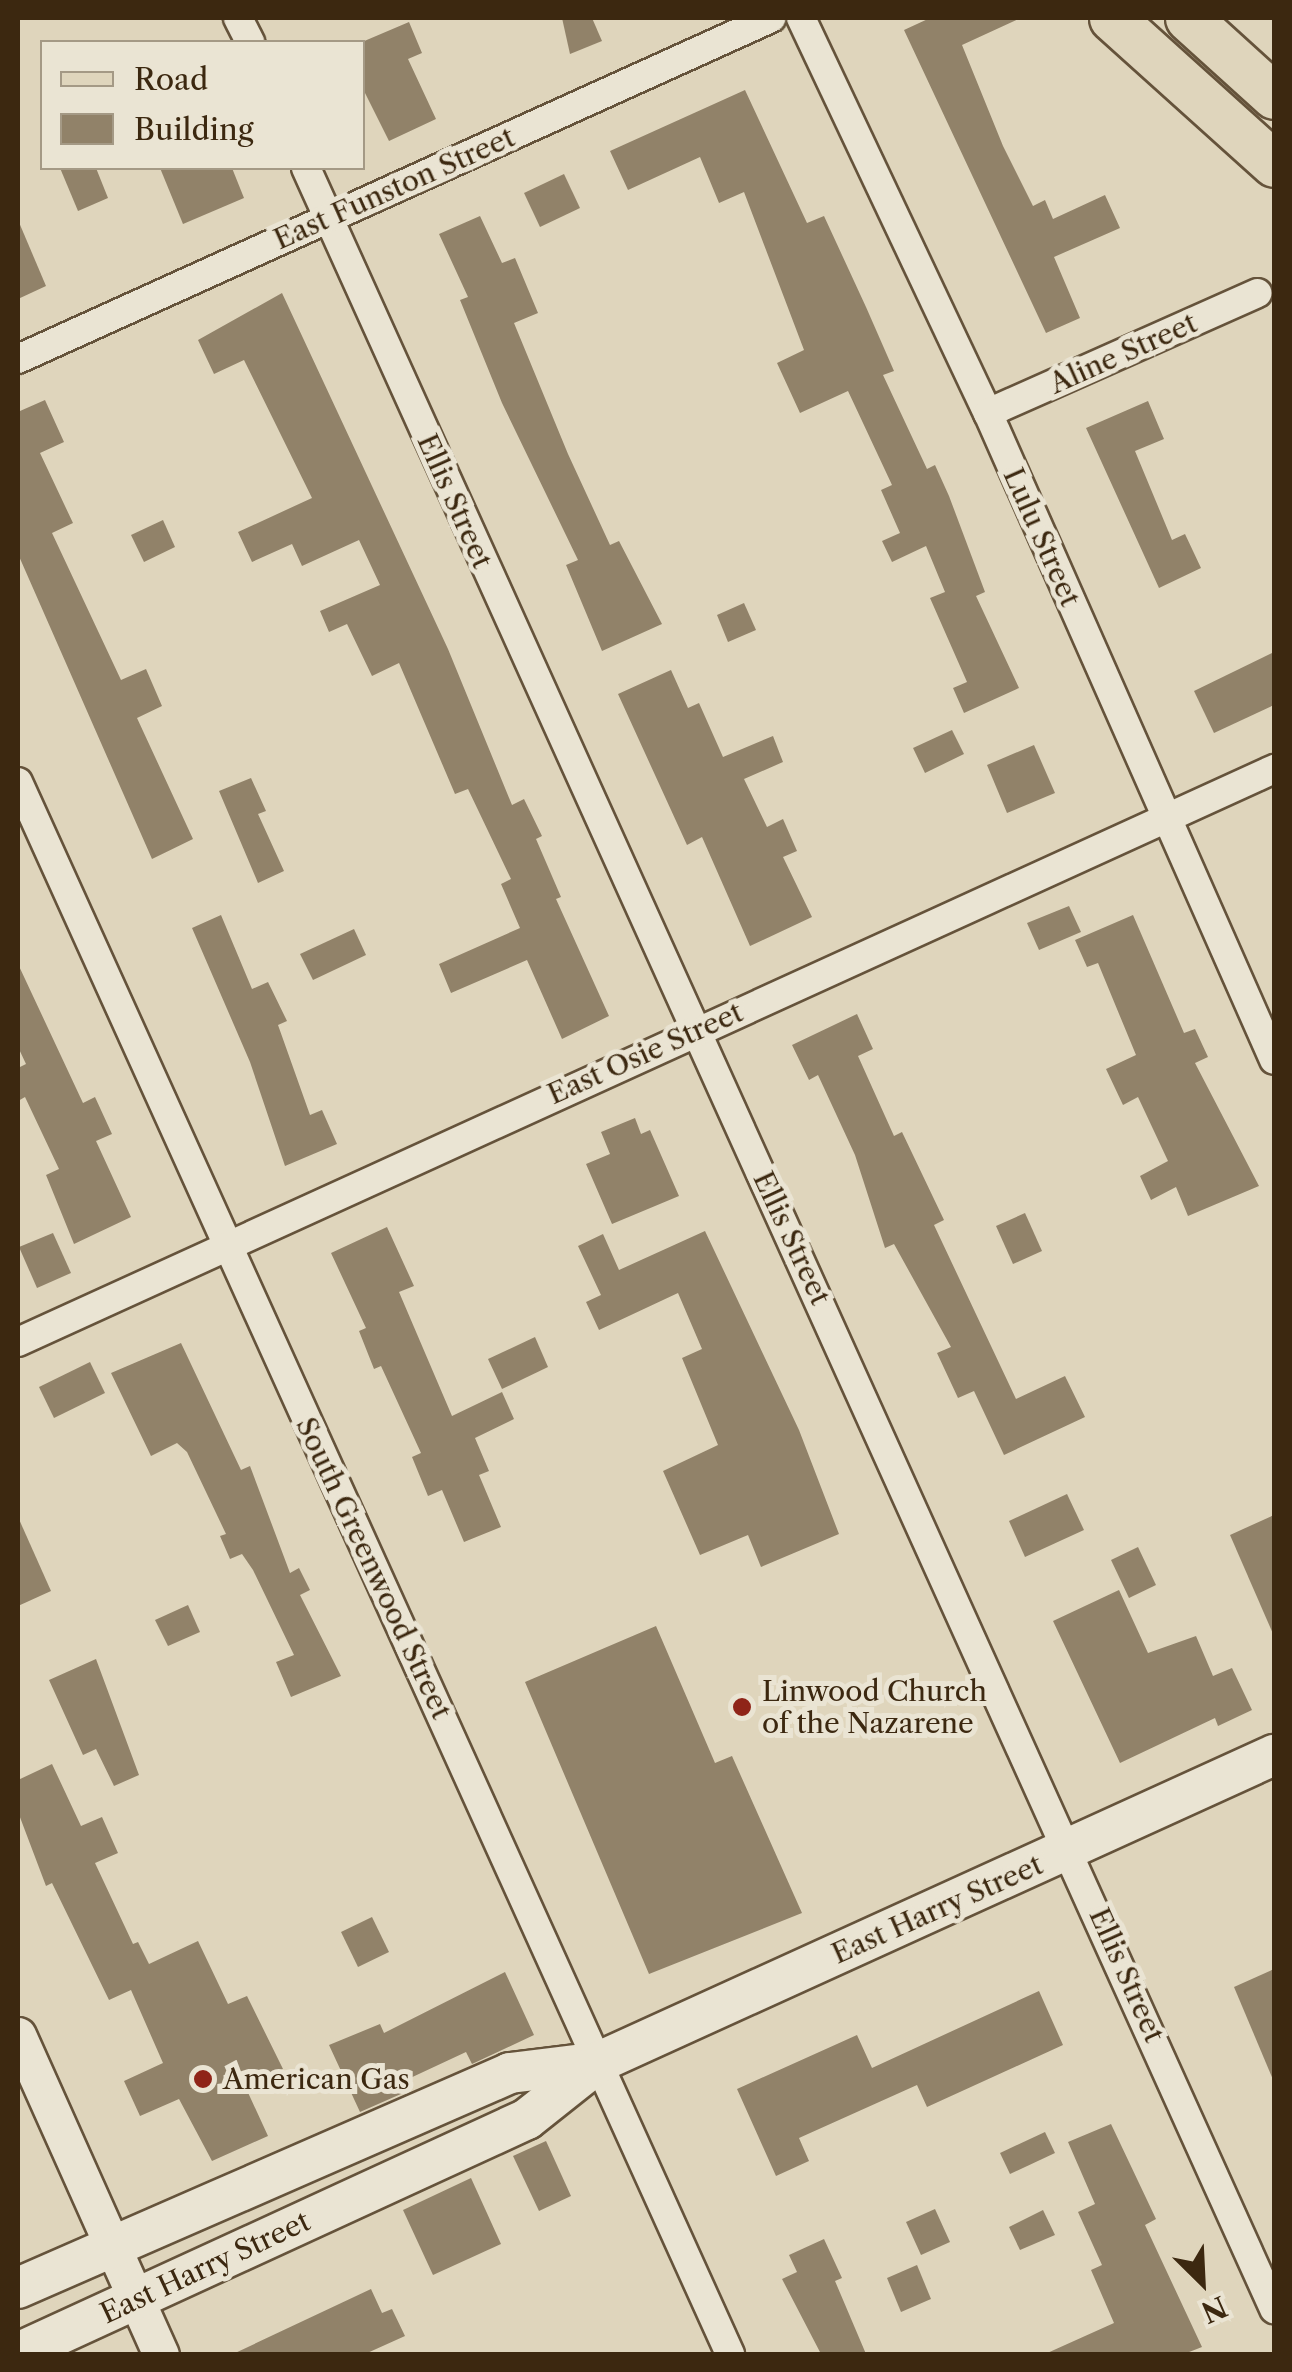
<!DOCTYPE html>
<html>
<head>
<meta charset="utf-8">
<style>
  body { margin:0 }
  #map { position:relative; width:1292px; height:2372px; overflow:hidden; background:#dfd5bc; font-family:"Libre Caslon Text",serif }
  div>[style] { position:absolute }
  .building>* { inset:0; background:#918269 }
  .roads { filter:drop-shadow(2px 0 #65533b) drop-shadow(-2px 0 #65533b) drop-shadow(0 2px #65533b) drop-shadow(0 -2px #65533b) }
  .minor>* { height:28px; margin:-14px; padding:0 14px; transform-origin:14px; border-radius:14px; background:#eae4d3 }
  .tertiary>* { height:35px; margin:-17.5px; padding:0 17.5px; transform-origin:17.5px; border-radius:17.5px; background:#eae4d3 }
  .secondary>* { height:40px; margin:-20px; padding:0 20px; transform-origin:20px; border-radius:20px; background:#eae4d3 }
  .primary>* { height:45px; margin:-22.5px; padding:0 22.5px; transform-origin:22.5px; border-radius:22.5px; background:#dfd5bc }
  .dots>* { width:28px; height:28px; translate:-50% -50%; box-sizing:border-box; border:5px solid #eae4d3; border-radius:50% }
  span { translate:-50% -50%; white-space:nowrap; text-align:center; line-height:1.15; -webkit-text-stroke:10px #eae4d3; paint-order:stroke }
  .street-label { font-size:28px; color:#3c2810 }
  .poi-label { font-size:28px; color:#3c2810 }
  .left { translate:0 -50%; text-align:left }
  .frame { position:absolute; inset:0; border:20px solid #3c2810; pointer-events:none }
  .legend { position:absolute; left:40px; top:40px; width:325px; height:130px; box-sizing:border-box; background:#eae4d3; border:2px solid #a49985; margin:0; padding:12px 18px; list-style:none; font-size:30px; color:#3c2810 }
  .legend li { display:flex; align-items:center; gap:20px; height:50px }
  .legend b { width:50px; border:2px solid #a49985 }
  .north { position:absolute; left:1152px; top:2232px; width:100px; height:100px; -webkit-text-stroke:8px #eae4d3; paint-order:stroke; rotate:156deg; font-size:28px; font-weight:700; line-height:40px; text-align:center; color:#3c2810 }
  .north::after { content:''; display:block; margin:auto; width:35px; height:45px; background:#3c2810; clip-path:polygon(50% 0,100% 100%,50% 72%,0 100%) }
</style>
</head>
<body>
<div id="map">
  <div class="building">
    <div style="clip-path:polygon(562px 18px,592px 18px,602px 41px,570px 54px)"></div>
    <div style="clip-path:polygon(930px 18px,1021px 18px,962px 45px,1003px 146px,1033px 206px,1045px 200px,1053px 219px,1105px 195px,1120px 228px,1054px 257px,1080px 318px,1046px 333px,904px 30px)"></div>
    <div style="clip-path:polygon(409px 22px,422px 53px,408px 59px,436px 119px,389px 141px,362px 87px,362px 42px)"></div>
    <div style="clip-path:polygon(745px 90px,807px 223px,824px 216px,866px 307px,894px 371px,883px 375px,927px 469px,935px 465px,949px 496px,985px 592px,976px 596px,1019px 688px,964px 713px,953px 688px,967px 682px,930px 598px,945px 592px,926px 546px,892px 562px,882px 541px,900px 533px,881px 490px,892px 485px,848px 391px,800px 413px,777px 363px,804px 350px,744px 192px,719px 203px,700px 157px,628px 190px,610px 151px)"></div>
    <div style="clip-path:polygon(60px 168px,96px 168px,108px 198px,78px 211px)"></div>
    <div style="clip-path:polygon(160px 168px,232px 168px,244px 198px,183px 224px)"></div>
    <div style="clip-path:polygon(564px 174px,580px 208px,540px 227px,524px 193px)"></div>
    <div style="clip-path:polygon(480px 216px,502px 263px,515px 258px,538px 313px,514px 323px,568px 454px,610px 545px,619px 541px,662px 624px,602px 651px,566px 565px,578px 560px,502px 403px,460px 300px,468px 297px,439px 234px)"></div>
    <div style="clip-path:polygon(18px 220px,46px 286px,18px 299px)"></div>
    <div style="clip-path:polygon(282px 293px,448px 649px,512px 805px,524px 799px,542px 836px,536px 839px,561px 897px,556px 899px,609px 1016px,562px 1039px,527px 960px,451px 993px,439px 964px,520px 928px,501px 884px,511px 879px,468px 789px,455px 794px,399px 663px,372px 676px,347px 624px,329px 632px,320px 611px,380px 585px,359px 540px,302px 566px,292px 544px,252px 562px,238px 532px,312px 498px,244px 360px,214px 374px,198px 340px)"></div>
    <div style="clip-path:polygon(45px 400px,64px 442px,40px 453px,73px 523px,52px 533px,121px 680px,146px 669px,162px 706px,137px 718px,193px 839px,152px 859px,18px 554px,18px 405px,20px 411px)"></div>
    <div style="clip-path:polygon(1148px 401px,1164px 439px,1135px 451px,1172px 540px,1185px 534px,1201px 568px,1159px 588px,1086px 428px)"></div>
    <div style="clip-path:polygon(163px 520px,175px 547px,144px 562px,131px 535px)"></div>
    <div style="clip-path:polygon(744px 603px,756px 630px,728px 642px,717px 615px)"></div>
    <div style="clip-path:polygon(1274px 652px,1274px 705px,1214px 733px,1194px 691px)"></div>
    <div style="clip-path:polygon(671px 670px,688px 708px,699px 703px,723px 757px,773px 736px,783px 762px,744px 779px,767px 827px,783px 819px,797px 851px,783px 857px,812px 917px,750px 946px,702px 837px,687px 845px,618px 694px)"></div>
    <div style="clip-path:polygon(952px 730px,964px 754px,925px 773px,913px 748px)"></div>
    <div style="clip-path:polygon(1034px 745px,1055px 793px,1007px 813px,987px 765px)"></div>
    <div style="clip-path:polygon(251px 778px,266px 811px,258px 814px,284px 871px,258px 883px,219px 791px)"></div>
    <div style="clip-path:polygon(1069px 906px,1081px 932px,1039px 950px,1027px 923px)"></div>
    <div style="clip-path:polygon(221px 915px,252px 989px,268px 982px,287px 1021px,278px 1025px,310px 1115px,322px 1110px,337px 1144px,285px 1166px,250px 1062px,192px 928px)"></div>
    <div style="clip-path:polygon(1133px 915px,1184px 1033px,1195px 1029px,1208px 1057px,1195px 1063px,1259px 1186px,1188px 1216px,1176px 1187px,1151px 1200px,1140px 1176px,1168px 1161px,1138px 1097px,1123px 1105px,1106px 1069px,1136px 1055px,1098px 963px,1087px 967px,1075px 940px)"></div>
    <div style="clip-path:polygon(354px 929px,366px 955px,313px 980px,300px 954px)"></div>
    <div style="clip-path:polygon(18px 964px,83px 1103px,95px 1097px,112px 1134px,96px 1141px,131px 1217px,74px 1244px,46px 1175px,59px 1169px,25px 1097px,18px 1101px,18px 1068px,26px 1064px,18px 1047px)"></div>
    <div style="clip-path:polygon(857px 1014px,873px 1049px,858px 1056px,894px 1136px,902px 1132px,933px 1197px,944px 1220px,934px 1225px,1016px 1399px,1065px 1376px,1085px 1417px,1004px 1455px,974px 1391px,958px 1398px,937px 1353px,951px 1347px,894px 1244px,885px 1248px,855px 1155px,818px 1075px,809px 1080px,792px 1045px)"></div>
    <div style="clip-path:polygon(635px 1118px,641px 1134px,650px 1130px,679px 1196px,612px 1224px,586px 1164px,610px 1154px,601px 1132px)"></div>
    <div style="clip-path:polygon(1025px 1213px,1042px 1251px,1013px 1264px,996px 1226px)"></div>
    <div style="clip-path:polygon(387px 1227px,414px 1286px,399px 1292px,452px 1416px,502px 1392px,514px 1419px,475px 1438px,489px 1471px,479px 1475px,501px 1527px,464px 1542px,442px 1490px,428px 1496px,412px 1457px,421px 1453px,381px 1366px,374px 1369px,359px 1331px,366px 1328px,331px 1253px)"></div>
    <div style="clip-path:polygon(705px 1231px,799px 1430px,839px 1534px,761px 1567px,748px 1535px,700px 1555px,663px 1471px,718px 1445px,682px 1358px,702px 1349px,678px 1293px,599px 1330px,586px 1302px,601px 1295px,578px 1246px,603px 1234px,619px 1270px)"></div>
    <div style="clip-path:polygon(53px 1233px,71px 1273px,37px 1288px,19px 1247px)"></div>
    <div style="clip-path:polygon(535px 1337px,548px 1367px,502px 1389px,488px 1359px)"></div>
    <div style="clip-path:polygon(181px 1343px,241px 1470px,250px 1466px,290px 1573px,299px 1568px,310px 1590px,300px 1595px,341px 1676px,291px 1697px,276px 1662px,294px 1655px,253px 1570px,242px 1554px,230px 1559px,220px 1536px,226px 1534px,187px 1452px,177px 1443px,151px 1456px,111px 1373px)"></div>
    <div style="clip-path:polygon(90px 1362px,105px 1393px,54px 1418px,39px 1387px)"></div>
    <div style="clip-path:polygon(1067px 1494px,1084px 1530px,1025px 1557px,1009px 1521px)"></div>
    <div style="clip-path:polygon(1274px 1515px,1274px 1636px,1230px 1535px)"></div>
    <div style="clip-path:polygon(18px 1517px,51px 1591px,18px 1606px)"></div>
    <div style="clip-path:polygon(1138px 1547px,1156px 1585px,1129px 1598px,1111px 1560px)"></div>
    <div style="clip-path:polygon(1119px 1590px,1148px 1653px,1196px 1636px,1213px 1676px,1232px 1668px,1252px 1710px,1218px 1726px,1215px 1718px,1120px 1763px,1053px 1621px)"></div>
    <div style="clip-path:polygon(188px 1605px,200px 1632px,168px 1646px,155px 1620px)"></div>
    <div style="clip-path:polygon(656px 1626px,715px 1763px,732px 1756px,802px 1913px,649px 1974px,525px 1682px)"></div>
    <div style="clip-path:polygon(96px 1659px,139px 1775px,114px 1786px,96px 1749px,83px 1755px,49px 1680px)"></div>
    <div style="clip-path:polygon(52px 1764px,81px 1826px,102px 1817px,118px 1853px,95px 1863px,133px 1944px,138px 1942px,149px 1964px,198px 1941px,228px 2004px,247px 1996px,283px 2069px,245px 2086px,268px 2136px,212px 2161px,179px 2099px,140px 2116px,124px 2081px,163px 2063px,131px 1990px,109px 2000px,52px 1883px,46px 1886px,18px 1812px,18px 1780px)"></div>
    <div style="clip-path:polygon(372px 1917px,389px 1952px,358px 1967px,341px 1932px)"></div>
    <div style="clip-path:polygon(1274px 1969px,1274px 2082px,1234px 1987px)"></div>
    <div style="clip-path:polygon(505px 1972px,534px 2035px,472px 2064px,466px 2052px,406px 2080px,410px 2090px,360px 2112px,329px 2045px,380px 2024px,384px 2033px)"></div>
    <div style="clip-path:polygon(1039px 1991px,1063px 2045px,927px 2107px,917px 2085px,799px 2138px,809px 2161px,776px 2176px,737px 2089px,857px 2035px,872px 2068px)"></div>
    <div style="clip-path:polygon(1111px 2124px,1156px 2219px,1145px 2225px,1202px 2347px,1184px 2354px,1045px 2354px,1114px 2323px,1091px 2270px,1102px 2265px,1078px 2212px,1095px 2204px,1068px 2142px)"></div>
    <div style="clip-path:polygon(1045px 2132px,1055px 2153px,1010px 2174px,1000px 2153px)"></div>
    <div style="clip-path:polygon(546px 2141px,571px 2196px,539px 2211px,513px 2156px)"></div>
    <div style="clip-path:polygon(471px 2178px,501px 2244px,433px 2275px,403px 2210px)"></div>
    <div style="clip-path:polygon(935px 2209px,950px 2242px,921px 2255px,906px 2222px)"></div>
    <div style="clip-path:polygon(1043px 2210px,1055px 2235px,1020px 2250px,1009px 2227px)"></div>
    <div style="clip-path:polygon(824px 2239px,842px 2278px,835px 2281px,866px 2354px,821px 2354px,782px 2279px,797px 2272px,789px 2255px)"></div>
    <div style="clip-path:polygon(917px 2265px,931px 2299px,901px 2312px,887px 2278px)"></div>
    <div style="clip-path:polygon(371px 2289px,382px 2313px,392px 2309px,405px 2336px,365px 2354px,233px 2354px)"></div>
  </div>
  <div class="roads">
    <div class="minor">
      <div style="left:238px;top:18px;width:27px;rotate:63deg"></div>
      <div style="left:801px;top:18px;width:437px;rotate:64.7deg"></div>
      <div style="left:988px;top:413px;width:707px;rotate:66.15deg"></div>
      <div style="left:306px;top:168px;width:2350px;rotate:65.67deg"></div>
      <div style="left:18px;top:359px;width:827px;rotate:-24.36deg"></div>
      <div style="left:988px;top:413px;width:295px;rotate:-24deg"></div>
      <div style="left:18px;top:782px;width:1726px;rotate:65.63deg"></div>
      <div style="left:18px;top:1342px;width:1381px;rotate:-24.52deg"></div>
    </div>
    <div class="tertiary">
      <div style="left:18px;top:2035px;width:350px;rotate:65.9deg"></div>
    </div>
    <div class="secondary">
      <div style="left:18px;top:2288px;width:537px;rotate:-23.6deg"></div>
      <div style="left:510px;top:2073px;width:90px;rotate:-7deg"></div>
      <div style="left:18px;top:2353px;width:560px;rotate:-24.69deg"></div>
      <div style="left:527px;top:2119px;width:92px;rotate:-38.4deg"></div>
      <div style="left:599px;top:2062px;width:742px;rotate:-24.46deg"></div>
    </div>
    <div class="primary">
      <div style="left:1112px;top:18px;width:218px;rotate:42deg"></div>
      <div style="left:1188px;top:18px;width:116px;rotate:42.2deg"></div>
    </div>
  </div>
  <div class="dots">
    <div style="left:742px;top:1707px;background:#8f2418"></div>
    <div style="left:203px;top:2079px;background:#8f2418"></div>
  </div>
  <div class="street-label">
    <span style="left:394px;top:188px;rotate:-24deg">East Funston Street</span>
    <span style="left:1123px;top:353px;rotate:-24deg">Aline Street</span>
    <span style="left:455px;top:501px;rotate:66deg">Ellis Street</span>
    <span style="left:1042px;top:537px;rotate:66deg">Lulu Street</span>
    <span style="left:645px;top:1053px;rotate:-24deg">East Osie Street</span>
    <span style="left:792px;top:1238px;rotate:65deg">Ellis Street</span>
    <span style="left:374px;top:1568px;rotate:65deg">South Greenwood Street</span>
    <span style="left:937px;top:1909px;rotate:-24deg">East Harry Street</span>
    <span style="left:1127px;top:1975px;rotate:66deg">Ellis Street</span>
    <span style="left:205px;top:2267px;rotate:-25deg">East Harry Street</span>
  </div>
  <div class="poi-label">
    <span class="left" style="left:762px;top:1707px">Linwood Church<br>of the Nazarene</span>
    <span class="left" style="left:223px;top:2079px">American Gas</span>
  </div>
  <div class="frame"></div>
  <ul class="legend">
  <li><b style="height:12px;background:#dfd5bc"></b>Road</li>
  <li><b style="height:28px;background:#918269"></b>Building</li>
  </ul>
  <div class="north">N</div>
</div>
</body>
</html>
